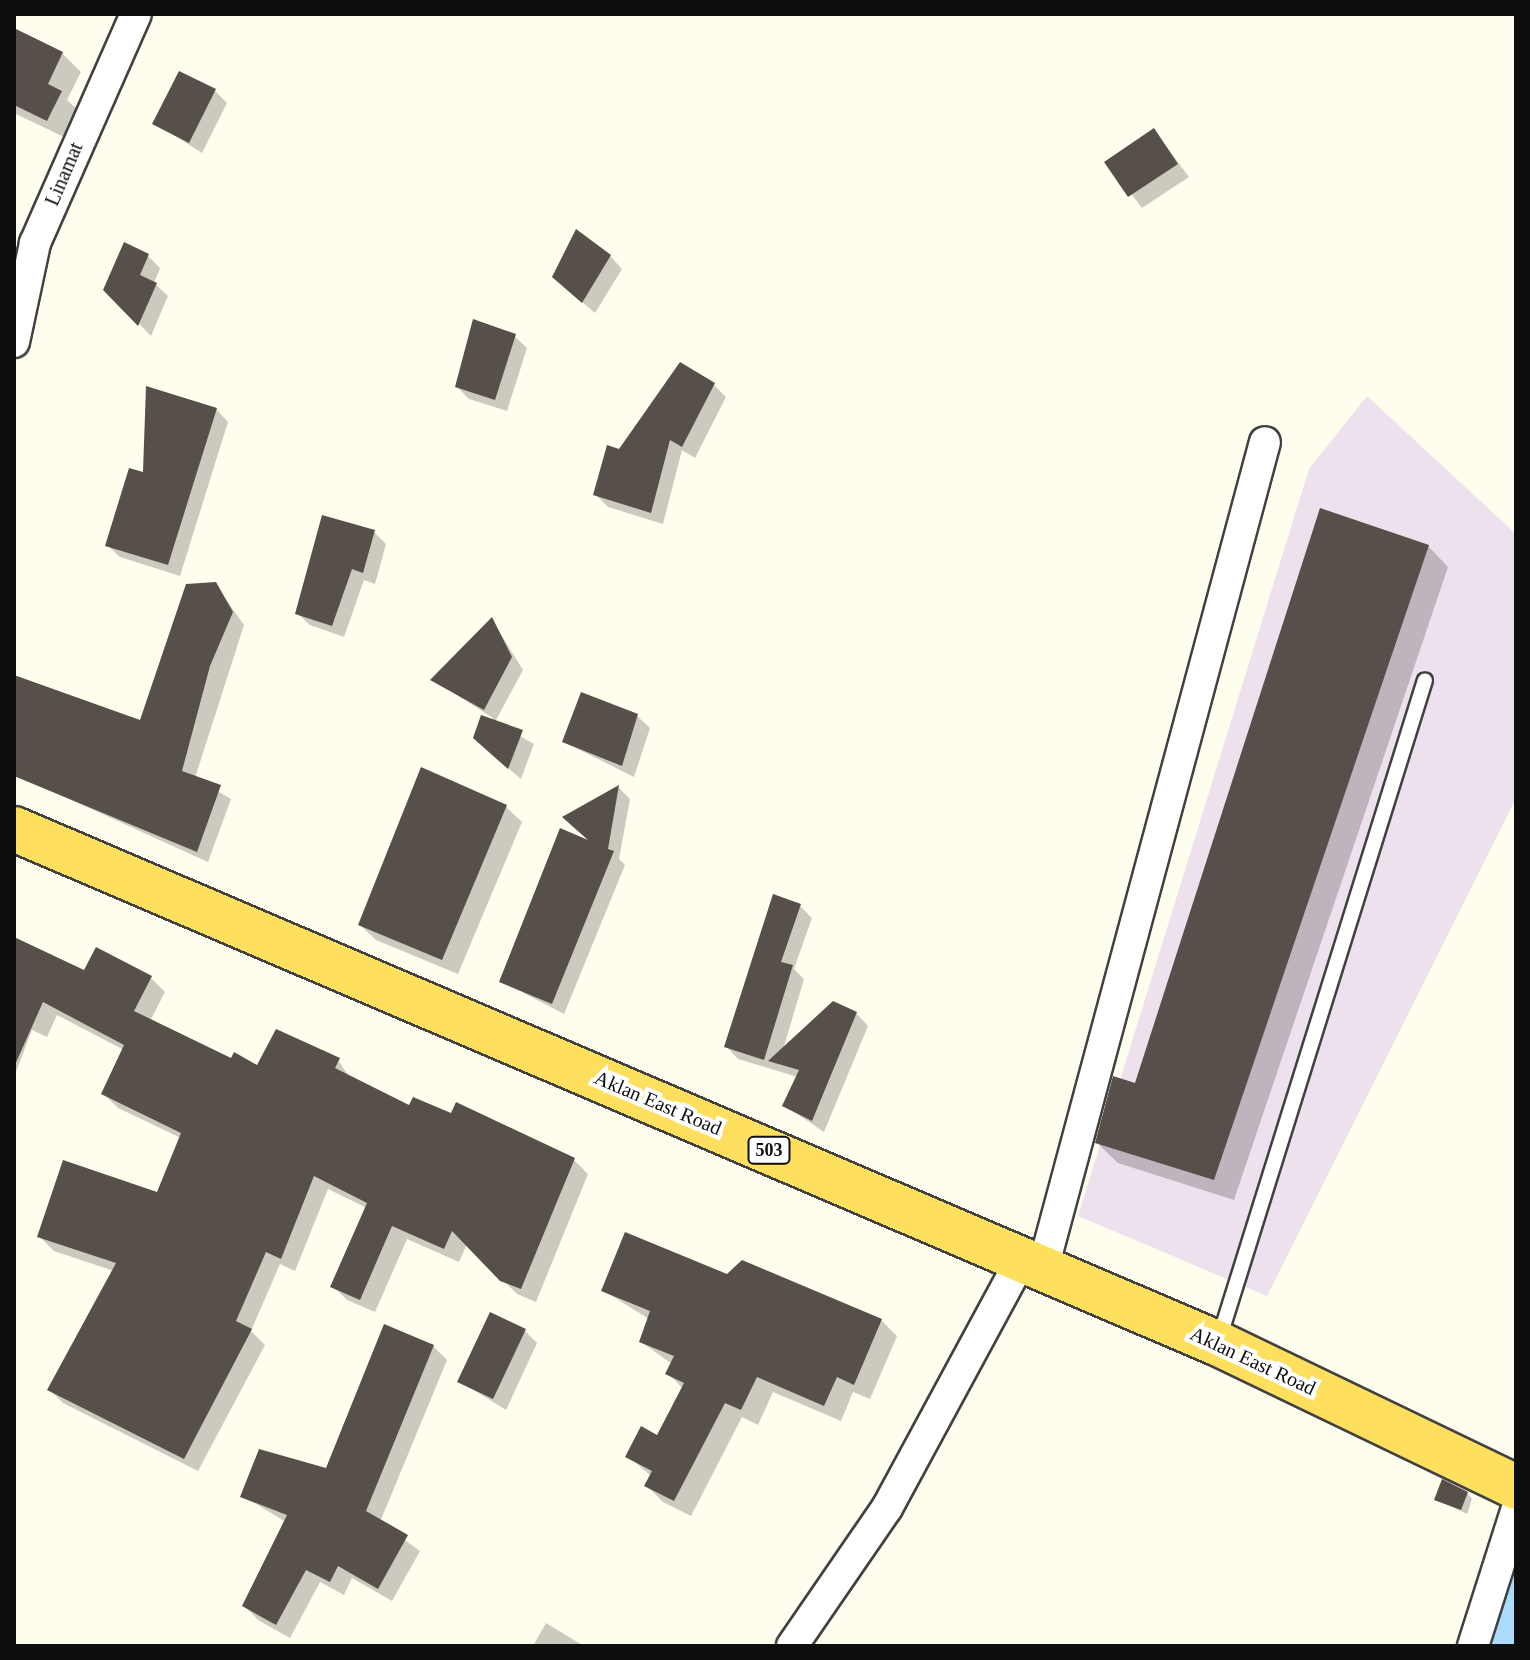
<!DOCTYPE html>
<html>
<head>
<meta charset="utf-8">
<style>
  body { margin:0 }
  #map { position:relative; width:1530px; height:1660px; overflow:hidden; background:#fffdee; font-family:"Times New Roman",serif }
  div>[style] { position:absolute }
  .industrial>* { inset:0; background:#ede1ed }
  .shadow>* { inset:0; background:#0003 }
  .canal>* { height:38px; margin:-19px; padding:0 19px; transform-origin:19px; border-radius:19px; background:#addbfc }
  .building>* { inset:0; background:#574f49 }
  .roads { filter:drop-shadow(2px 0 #414141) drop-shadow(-2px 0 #414141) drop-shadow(0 2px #414141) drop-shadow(0 -2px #414141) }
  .lane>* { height:14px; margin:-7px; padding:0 7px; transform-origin:7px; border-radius:7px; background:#fff }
  .street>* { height:30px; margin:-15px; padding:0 15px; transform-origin:15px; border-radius:15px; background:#fff }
  .primary>* { height:44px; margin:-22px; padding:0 22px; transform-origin:22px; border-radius:22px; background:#ffe05e }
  span { translate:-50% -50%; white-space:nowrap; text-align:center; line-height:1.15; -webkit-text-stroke:8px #fff; paint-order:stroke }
  .shield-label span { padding:2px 6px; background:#fff; border:2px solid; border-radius:6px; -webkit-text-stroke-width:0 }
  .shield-label { font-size:18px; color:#0e0e0e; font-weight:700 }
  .street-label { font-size:20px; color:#0e0e0e }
  .frame { position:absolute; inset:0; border:16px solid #0e0e0e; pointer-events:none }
</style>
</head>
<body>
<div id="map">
  <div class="industrial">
    <div style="clip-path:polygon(1367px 396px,1516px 534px,1516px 798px,1267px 1296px,1078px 1216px,1309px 469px)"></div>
  </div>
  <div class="shadow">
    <div style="clip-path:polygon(14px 30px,62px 53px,81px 72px,67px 100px,79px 111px,66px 138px,14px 113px)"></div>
    <div style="clip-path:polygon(215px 91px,227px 103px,202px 153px,155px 123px)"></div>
    <div style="clip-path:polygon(1154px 130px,1189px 177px,1142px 208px,1107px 162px)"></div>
    <div style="clip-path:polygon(148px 256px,160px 268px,154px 283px,168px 296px,151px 336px,105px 289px)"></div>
    <div style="clip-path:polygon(610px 256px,622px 269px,595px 313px,567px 289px)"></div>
    <div style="clip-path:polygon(514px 336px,527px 348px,507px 411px,469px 399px,457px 387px)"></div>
    <div style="clip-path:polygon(714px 385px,726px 397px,695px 458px,682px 450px,663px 524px,608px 507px,596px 495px,619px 451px)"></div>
    <div style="clip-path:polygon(216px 409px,228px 422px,180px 576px,120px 557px,107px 545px,144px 475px)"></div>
    <div style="clip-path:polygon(374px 532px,386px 544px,375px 584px,364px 580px,344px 637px,310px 625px,297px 613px)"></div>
    <div style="clip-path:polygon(1428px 546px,1448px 567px,1234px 1200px,1118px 1163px,1097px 1143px,1136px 1085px)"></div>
    <div style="clip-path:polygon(215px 584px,244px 625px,195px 778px,231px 799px,208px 862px,14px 774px,14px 678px,141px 723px)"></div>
    <div style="clip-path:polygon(492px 620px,523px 670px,495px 722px,534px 744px,521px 779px,487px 750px,493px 718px,433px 680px)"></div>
    <div style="clip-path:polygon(637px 716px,650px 728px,634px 777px,564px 742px)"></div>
    <div style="clip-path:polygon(619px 788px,630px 799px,619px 859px,625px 865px,564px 1014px,501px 981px,593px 844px,565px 817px)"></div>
    <div style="clip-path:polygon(506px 807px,522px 822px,458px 974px,376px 940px,360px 925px)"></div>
    <div style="clip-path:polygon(800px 906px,812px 918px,794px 969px,804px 979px,783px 1050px,856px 1013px,868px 1026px,824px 1132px,784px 1105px,798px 1077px,738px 1059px,726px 1046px)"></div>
    <div style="clip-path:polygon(14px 937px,85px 973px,151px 978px,165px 992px,150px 1021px,232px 1061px,258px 1068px,338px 1060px,350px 1078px,410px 1108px,574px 1160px,588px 1174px,536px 1302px,517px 1294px,467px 1244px,459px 1262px,407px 1239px,375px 1312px,347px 1300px,333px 1286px,367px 1208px,328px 1189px,295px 1271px,280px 1264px,251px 1331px,265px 1345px,198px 1471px,63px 1403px,49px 1389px,114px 1271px,54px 1251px,40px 1237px,158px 1194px,181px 1138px,118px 1108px,104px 1094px,124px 1050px,57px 1015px,47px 1037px,32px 1030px,14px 1077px)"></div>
    <div style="clip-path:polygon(728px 1276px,881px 1320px,897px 1336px,870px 1399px,853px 1392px,841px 1421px,773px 1392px,758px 1425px,742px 1417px,691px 1516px,663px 1502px,647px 1486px,652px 1477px,628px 1456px,658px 1437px,683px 1389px,668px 1373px,672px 1364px,641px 1342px,649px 1319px,604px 1291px)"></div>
    <div style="clip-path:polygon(525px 1331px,537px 1343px,506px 1410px,459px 1381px)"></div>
    <div style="clip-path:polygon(433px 1346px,447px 1360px,380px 1522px,420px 1551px,392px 1601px,352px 1578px,344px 1595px,320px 1582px,290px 1638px,258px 1620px,245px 1606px,286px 1522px,243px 1496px,327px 1470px)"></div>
    <div style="clip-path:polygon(1467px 1493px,1472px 1499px,1467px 1514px,1436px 1499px)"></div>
    <div style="clip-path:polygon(546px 1623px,584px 1646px,533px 1646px)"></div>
  </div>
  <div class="canal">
    <div style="left:1493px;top:1646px;width:68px;rotate:-70.2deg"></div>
  </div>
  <div class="building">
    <div style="clip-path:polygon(14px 28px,63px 52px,48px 84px,62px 91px,47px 121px,14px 105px)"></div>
    <div style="clip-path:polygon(179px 71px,216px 89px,189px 143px,152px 124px)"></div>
    <div style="clip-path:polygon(1154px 128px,1178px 164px,1128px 197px,1104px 162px)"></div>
    <div style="clip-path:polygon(576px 229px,611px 255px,582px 303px,552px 277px)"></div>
    <div style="clip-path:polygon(124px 242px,149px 254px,140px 275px,157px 283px,138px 326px,103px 290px)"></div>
    <div style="clip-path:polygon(473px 319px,516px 334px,495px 400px,455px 387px)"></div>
    <div style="clip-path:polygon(680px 362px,715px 383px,682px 447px,670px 440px,651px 513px,593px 495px,607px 445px,619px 449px)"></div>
    <div style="clip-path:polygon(146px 386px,217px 408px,168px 565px,105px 546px,129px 468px,143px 472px)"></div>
    <div style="clip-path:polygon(1320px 508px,1429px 545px,1214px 1180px,1095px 1143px,1113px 1076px,1135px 1083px)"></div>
    <div style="clip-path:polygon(322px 515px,375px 530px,363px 573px,352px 569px,332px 626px,295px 614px)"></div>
    <div style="clip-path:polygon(216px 582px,233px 612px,210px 666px,182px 771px,221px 785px,197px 852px,14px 776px,14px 675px,140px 720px,186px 584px)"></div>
    <div style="clip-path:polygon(492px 617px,512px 657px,484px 710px,430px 680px)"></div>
    <div style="clip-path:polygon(581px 692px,638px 714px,622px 766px,562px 742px)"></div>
    <div style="clip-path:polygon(481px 715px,523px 730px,508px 769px,473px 738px)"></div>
    <div style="clip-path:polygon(421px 767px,507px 805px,442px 960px,358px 925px)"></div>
    <div style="clip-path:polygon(619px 785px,608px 849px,614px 851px,552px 1004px,499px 982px,560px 828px,588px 840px,562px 817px)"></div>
    <div style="clip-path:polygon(773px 894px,801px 904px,781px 962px,793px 965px,764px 1060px,724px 1047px)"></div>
    <div style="clip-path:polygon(14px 937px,84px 970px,96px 947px,152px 976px,134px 1011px,231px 1058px,234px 1052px,257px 1065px,276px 1029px,340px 1058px,335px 1068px,409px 1105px,413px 1097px,451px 1113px,456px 1102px,575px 1158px,521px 1289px,500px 1281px,452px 1231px,444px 1249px,392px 1226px,360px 1300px,330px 1287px,367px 1203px,314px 1176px,281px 1259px,266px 1252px,236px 1321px,252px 1329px,184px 1459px,47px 1390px,116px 1263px,37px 1237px,63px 1160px,157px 1192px,181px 1133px,101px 1094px,124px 1045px,43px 1002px,14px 1067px)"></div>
    <div style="clip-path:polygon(833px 1001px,857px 1012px,812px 1121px,782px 1106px,799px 1070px,768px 1061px)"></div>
    <div style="clip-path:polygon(625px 1232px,727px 1274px,742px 1260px,882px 1319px,854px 1385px,837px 1377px,824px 1406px,757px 1377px,741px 1410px,725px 1403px,674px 1501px,644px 1486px,652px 1471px,625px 1457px,641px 1426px,657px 1435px,684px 1383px,665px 1374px,674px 1356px,639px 1342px,650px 1311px,601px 1291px)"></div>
    <div style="clip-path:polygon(490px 1312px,526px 1329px,493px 1399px,457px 1382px)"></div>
    <div style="clip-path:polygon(384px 1324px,434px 1345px,366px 1511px,408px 1535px,378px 1589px,338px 1566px,330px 1582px,306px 1570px,276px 1625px,242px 1606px,287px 1515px,240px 1497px,259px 1449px,326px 1468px)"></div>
    <div style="clip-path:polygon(1442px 1479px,1468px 1492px,1461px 1510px,1434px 1500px)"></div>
  </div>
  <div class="roads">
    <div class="lane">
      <div style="left:1219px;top:1339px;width:690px;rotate:-72.64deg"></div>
    </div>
    <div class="street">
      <div style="left:14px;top:342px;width:101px;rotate:-78deg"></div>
      <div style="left:35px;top:243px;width:250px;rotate:-66.2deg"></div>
      <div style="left:1043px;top:1268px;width:855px;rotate:-74.96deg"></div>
      <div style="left:792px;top:1646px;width:168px;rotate:-55.5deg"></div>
      <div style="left:887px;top:1508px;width:284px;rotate:-61.6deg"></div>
      <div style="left:1473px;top:1646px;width:142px;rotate:-72.3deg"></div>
    </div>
    <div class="primary">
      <div style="left:14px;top:829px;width:1308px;rotate:23.14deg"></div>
      <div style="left:1217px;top:1343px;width:332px;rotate:25.7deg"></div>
    </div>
  </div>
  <div class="shield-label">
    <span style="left:769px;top:1150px">503</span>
  </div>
  <div class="street-label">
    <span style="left:64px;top:174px;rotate:-67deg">Linamat</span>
    <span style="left:658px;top:1103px;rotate:23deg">Aklan East Road</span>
    <span style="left:1253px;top:1361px;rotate:25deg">Aklan East Road</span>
  </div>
  <div class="frame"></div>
</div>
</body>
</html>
